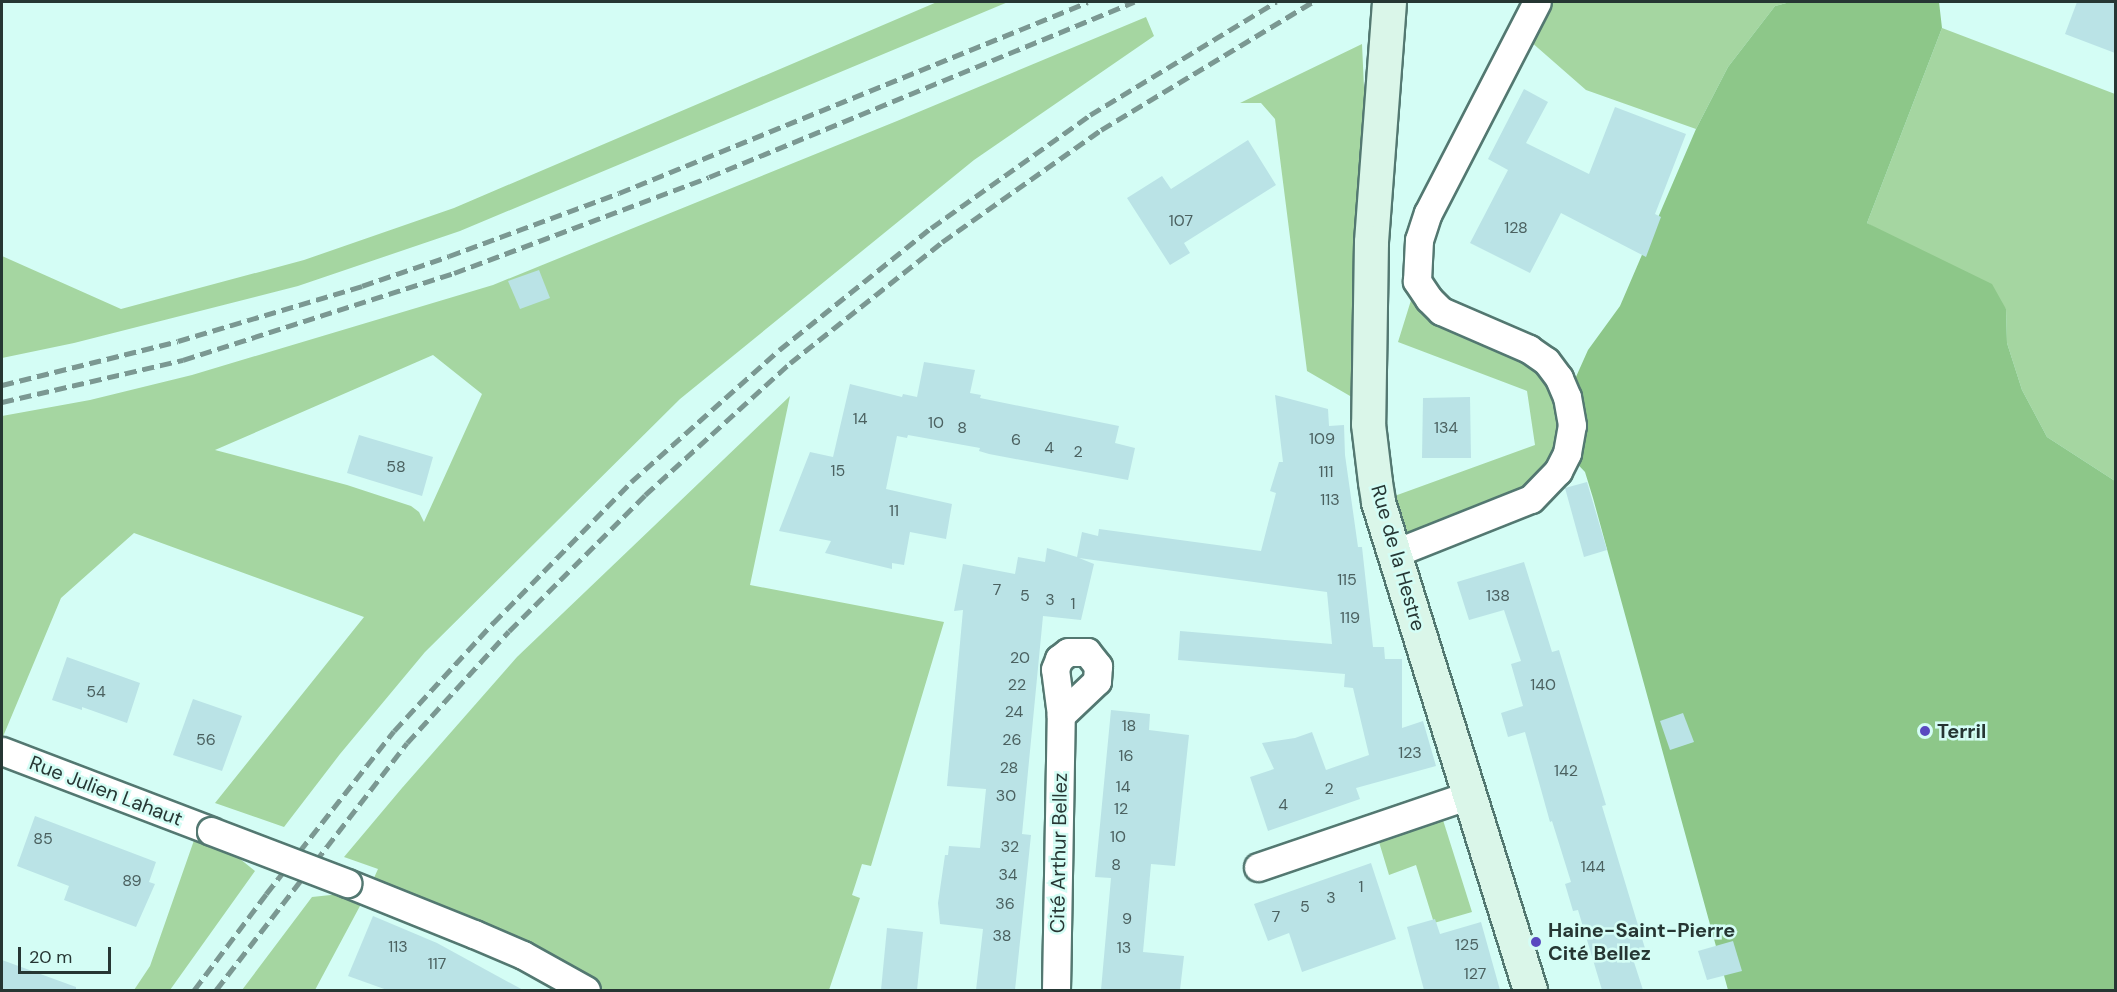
<!DOCTYPE html>
<html>
<head>
<meta charset="utf-8">
<style>
  body { margin:0 }
  #map { position:relative; width:2117px; height:992px; overflow:hidden; background:#d4fdf5; font-family:"DM Sans",sans-serif }
  div>[style] { position:absolute }
  .green>* { inset:0; background:#a5d6a1 }
  .forest>* { inset:0; background:#8dc789 }
  .building>* { inset:0; background:#bae3e6 }
  .roads { filter:drop-shadow(2px 0 #537871) drop-shadow(-2px 0 #537871) drop-shadow(0 2px #537871) drop-shadow(0 -2px #537871) }
  .street>* { height:27px; margin:-13.5px; padding:0 13.5px; transform-origin:13.5px; border-radius:13.5px; background:#fff }
  .secondary>* { height:33px; margin:-16.5px; padding:0 16.5px; transform-origin:16.5px; border-radius:16.5px; background:#daf6e9 }
  .rail>* { height:4.5px; margin-top:-2.25px; transform-origin:0; background:repeating-linear-gradient(90deg,#7b9892 0 12px,transparent 0 18px) }
  .bridges { filter:drop-shadow(2px 0 #537871) drop-shadow(-2px 0 #537871) drop-shadow(0 2px #537871) drop-shadow(0 -2px #537871) }
  .street-bridge>* { height:27px; margin:-13.5px; padding:0 13.5px; transform-origin:13.5px; border-radius:13.5px; background:#fff }
  .dots>* { width:16px; height:16px; translate:-50% -50%; box-sizing:border-box; border:3px solid #d4fdf5; border-radius:50% }
  span { translate:-50% -50%; white-space:nowrap; text-align:center; line-height:1.15; -webkit-text-stroke:5px #d4fdf5; paint-order:stroke }
  .number-label { font-size:16px; color:#4b6160 }
  .number-label span { -webkit-text-stroke-width:0 }
  .street-label { font-size:20px; color:#263633 }
  .poi-label { font-size:20px; color:#263633; font-weight:700 }
  .left { translate:0 -50%; text-align:left }
  .frame { position:absolute; inset:0; border:3px solid #263633; pointer-events:none }
  .scale { position:absolute; left:18px; top:947px; width:93px; height:27px; box-sizing:border-box; border:3px solid #263633; border-top:0; padding-left:8px; font-size:18px; line-height:21px; white-space:nowrap; color:#263633; -webkit-text-stroke:4px #d4fdf5; paint-order:stroke }
</style>
</head>
<body>
<div id="map">
  <div class="green">
    <div style="clip-path:polygon(937px 2px,1008px 2px,460px 231px,298px 286px,74px 343px,2px 358px,2px 256px,121px 309px,304px 260px,454px 208px)"></div>
    <div style="clip-path:polygon(1537px 2px,1790px 2px,1775px 6px,1728px 67px,1696px 129px,1586px 90px,1521px 33px)"></div>
    <div style="clip-path:polygon(evenodd,1146px 17px,1154px 36px,974px 160px,680px 399px,425px 652px,340px 754px,284px 827px,215px 803px,364px 617px,134px 533px,61px 598px,2px 739px,2px 416px,90px 400px,192px 375px,493px 285px,897px 121px,1146px 17px,433px 355px,482px 394px,424px 522px,419px 512px,411px 506px,347px 485px,215px 450px,433px 355px)"></div>
    <div style="clip-path:polygon(1942px 28px,2115px 94px,2115px 481px,2047px 437px,2022px 390px,2007px 343px,2006px 309px,1867px 223px)"></div>
    <div style="clip-path:polygon(1362px 44px,1371px 242px,1369px 407px,1307px 371px,1275px 119px,1261px 103px,1240px 103px)"></div>
    <div style="clip-path:polygon(1417px 281px,1559px 378px,1558px 471px,1395px 553px,1378px 502px,1535px 445px,1527px 391px,1398px 342px)"></div>
    <div style="clip-path:polygon(790px 396px,750px 585px,944px 622px,871px 866px,862px 864px,852px 895px,860px 898px,829px 990px,586px 990px,368px 891px,315px 990px,242px 990px,312px 897px,368px 891px,378px 869px,344px 857px,402px 788px,517px 657px)"></div>
    <div style="clip-path:polygon(1443px 820px,1472px 912px,1434px 923px,1416px 865px,1389px 875px,1379px 842px)"></div>
    <div style="clip-path:polygon(199px 826px,255px 871px,170px 990px,134px 990px,150px 966px)"></div>
  </div>
  <div class="forest">
    <div style="clip-path:polygon(1790px 2px,1939px 2px,1942px 28px,1867px 223px,1992px 284px,2006px 309px,2007px 343px,2022px 390px,2047px 437px,2115px 481px,2115px 990px,1728px 990px,1593px 498px,1585px 472px,1567px 453px,1567px 397px,1588px 350px,1620px 306px,1696px 129px,1728px 67px,1775px 6px)"></div>
  </div>
  <div class="building">
    <div style="clip-path:polygon(2077px 2px,2115px 2px,2115px 53px,2065px 34px)"></div>
    <div style="clip-path:polygon(1524px 89px,1548px 102px,1526px 143px,1589px 174px,1615px 107px,1686px 134px,1655px 214px,1661px 217px,1646px 257px,1561px 213px,1530px 273px,1470px 243px,1508px 170px,1488px 159px)"></div>
    <div style="clip-path:polygon(1248px 140px,1276px 185px,1184px 243px,1190px 253px,1170px 265px,1127px 198px,1162px 176px,1171px 189px)"></div>
    <div style="clip-path:polygon(539px 270px,550px 298px,520px 309px,508px 281px)"></div>
    <div style="clip-path:polygon(924px 362px,975px 370px,970px 393px,981px 395px,980px 398px,1119px 426px,1115px 443px,1135px 448px,1128px 480px,989px 454px,979px 451px,980px 448px,908px 435px,907px 438px,897px 436px,886px 489px,952px 504px,946px 539px,910px 532px,904px 565px,892px 563px,892px 569px,825px 553px,831px 541px,779px 531px,810px 452px,833px 457px,850px 384px,902px 397px,903px 394px,917px 397px)"></div>
    <div style="clip-path:polygon(1275px 395px,1328px 409px,1329px 426px,1344px 425px,1345px 455px,1358px 547px,1362px 547px,1373px 647px,1384px 647px,1385px 659px,1402px 659px,1402px 728px,1423px 721px,1436px 766px,1356px 788px,1360px 799px,1268px 831px,1250px 777px,1274px 769px,1262px 743px,1295px 738px,1312px 732px,1326px 770px,1369px 755px,1353px 688px,1344px 687px,1345px 674px,1178px 660px,1180px 631px,1332px 644px,1327px 592px,1079px 558px,1094px 564px,1081px 620px,1043px 616px,1022px 834px,1031px 835px,1015px 990px,976px 990px,983px 929px,940px 924px,938px 903px,945px 855px,948px 855px,949px 846px,980px 848px,986px 789px,947px 786px,963px 610px,954px 611px,963px 564px,1015px 574px,1018px 557px,1045px 562px,1047px 548px,1077px 557px,1082px 532px,1098px 536px,1099px 529px,1261px 551px,1276px 493px,1270px 491px,1279px 462px,1283px 462px)"></div>
    <div style="clip-path:polygon(1470px 397px,1471px 458px,1422px 458px,1423px 398px)"></div>
    <div style="clip-path:polygon(359px 435px,433px 457px,422px 496px,347px 473px)"></div>
    <div style="clip-path:polygon(1587px 482px,1607px 550px,1584px 557px,1565px 488px)"></div>
    <div style="clip-path:polygon(1524px 562px,1552px 652px,1559px 650px,1606px 805px,1602px 806px,1647px 955px,1633px 959px,1643px 990px,1602px 990px,1578px 910px,1573px 911px,1565px 884px,1571px 882px,1552px 821px,1550px 822px,1525px 732px,1508px 737px,1501px 713px,1523px 706px,1511px 664px,1521px 661px,1504px 610px,1469px 620px,1457px 582px)"></div>
    <div style="clip-path:polygon(67px 657px,140px 683px,127px 723px,82px 707px,82px 710px,52px 700px)"></div>
    <div style="clip-path:polygon(193px 699px,242px 716px,222px 771px,173px 755px)"></div>
    <div style="clip-path:polygon(1111px 710px,1150px 714px,1149px 730px,1189px 735px,1175px 866px,1151px 864px,1143px 952px,1184px 956px,1180px 990px,1101px 990px,1111px 878px,1095px 877px)"></div>
    <div style="clip-path:polygon(1683px 713px,1694px 742px,1670px 750px,1660px 721px)"></div>
    <div style="clip-path:polygon(35px 816px,156px 862px,149px 882px,155px 884px,136px 927px,64px 900px,69px 886px,17px 866px)"></div>
    <div style="clip-path:polygon(1371px 863px,1396px 939px,1302px 972px,1289px 933px,1268px 941px,1254px 904px)"></div>
    <div style="clip-path:polygon(373px 916px,437px 943px,523px 990px,387px 990px,348px 976px)"></div>
    <div style="clip-path:polygon(1435px 919px,1440px 934px,1481px 922px,1500px 990px,1424px 990px,1407px 927px)"></div>
    <div style="clip-path:polygon(887px 928px,923px 932px,917px 990px,881px 990px)"></div>
    <div style="clip-path:polygon(1733px 941px,1742px 971px,1707px 980px,1698px 951px)"></div>
    <div style="clip-path:polygon(2px 960px,76px 987px,76px 990px,2px 990px)"></div>
  </div>
  <div class="roads">
    <div class="street">
      <div style="left:1395px;top:553px;width:146px;rotate:-21.7deg"></div>
      <div style="left:1531px;top:499px;width:39px;rotate:-46deg"></div>
      <div style="left:1558px;top:471px;width:20px;rotate:-63deg"></div>
      <div style="left:1567px;top:453px;width:28px;rotate:-80deg"></div>
      <div style="left:1572px;top:425px;width:28px;rotate:-100deg"></div>
      <div style="left:1567px;top:397px;width:21px;rotate:-113deg"></div>
      <div style="left:1559px;top:378px;width:21px;rotate:-127deg"></div>
      <div style="left:1546px;top:361px;width:21px;rotate:-145deg"></div>
      <div style="left:1529px;top:349px;width:96px;rotate:-156.6deg"></div>
      <div style="left:1441px;top:311px;width:17px;rotate:-135deg"></div>
      <div style="left:1429px;top:299px;width:22px;rotate:-124deg"></div>
      <div style="left:1417px;top:281px;width:41px;rotate:-87.2deg"></div>
      <div style="left:1419px;top:240px;width:28px;rotate:-72deg"></div>
      <div style="left:1428px;top:213px;width:237px;rotate:-62.7deg"></div>
      <div style="left:2px;top:751px;width:224px;rotate:20.9deg"></div>
      <div style="left:1258px;top:867px;width:223px;rotate:-18.8deg"></div>
      <div style="left:347px;top:883px;width:137px;rotate:21.9deg"></div>
      <div style="left:474px;top:934px;width:53px;rotate:23.2deg"></div>
      <div style="left:523px;top:955px;width:72px;rotate:29.1deg"></div>
      <div style="left:1056px;top:990px;width:275px;rotate:-89deg"></div>
      <div style="left:1061px;top:715px;width:46px;rotate:-97.4deg"></div>
      <div style="left:1055px;top:669px;width:11px;rotate:-68deg"></div>
      <div style="left:1059px;top:659px;width:11px;rotate:-38deg"></div>
      <div style="left:1068px;top:652px;width:19px"></div>
      <div style="left:1087px;top:652px;width:18px;rotate:52deg"></div>
      <div style="left:1098px;top:666px;width:15px;rotate:94deg"></div>
      <div style="left:1097px;top:681px;width:50px;rotate:136.6deg"></div>
    </div>
    <div class="secondary">
      <div style="left:1389px;top:2px;width:241px;rotate:94.3deg"></div>
      <div style="left:1371px;top:242px;width:182px;rotate:90.9deg"></div>
      <div style="left:1368px;top:424px;width:58px;rotate:83.1deg"></div>
      <div style="left:1375px;top:482px;width:20px;rotate:81deg"></div>
      <div style="left:1378px;top:502px;width:511px;rotate:72.7deg"></div>
    </div>
  </div>
  <div class="rail">
    <div style="left:2px;top:385px;width:181px;rotate:-14deg"></div>
    <div style="left:178px;top:341px;width:192px;rotate:-16.6deg"></div>
    <div style="left:362px;top:286px;width:92px;rotate:-19deg"></div>
    <div style="left:449px;top:256px;width:181px;rotate:-20.3deg"></div>
    <div style="left:619px;top:193px;width:506px;rotate:-22.16deg"></div>
    <div style="left:2px;top:402px;width:186px;rotate:-13.1deg"></div>
    <div style="left:183px;top:360px;width:285px;rotate:-17.8deg"></div>
    <div style="left:454px;top:273px;width:272px;rotate:-20.6deg"></div>
    <div style="left:709px;top:177px;width:460px;rotate:-22.4deg"></div>
    <div style="left:194px;top:990px;width:120px;rotate:-53.1deg"></div>
    <div style="left:266px;top:894px;width:207px;rotate:-51.9deg"></div>
    <div style="left:394px;top:731px;width:147px;rotate:-47.5deg"></div>
    <div style="left:493px;top:623px;width:197px;rotate:-45.6deg"></div>
    <div style="left:631px;top:482px;width:198px;rotate:-41.7deg"></div>
    <div style="left:779px;top:350px;width:195px;rotate:-38.8deg"></div>
    <div style="left:931px;top:228px;width:195px;rotate:-35.4deg"></div>
    <div style="left:1090px;top:115px;width:218px;rotate:-31.3deg"></div>
    <div style="left:216px;top:990px;width:312px;rotate:-52.3deg"></div>
    <div style="left:407px;top:743px;width:151px;rotate:-47.7deg"></div>
    <div style="left:509px;top:631px;width:192px;rotate:-45deg"></div>
    <div style="left:645px;top:495px;width:196px;rotate:-42.3deg"></div>
    <div style="left:790px;top:363px;width:194px;rotate:-38.5deg"></div>
    <div style="left:942px;top:242px;width:194px;rotate:-35.2deg"></div>
    <div style="left:1101px;top:130px;width:247px;rotate:-31.2deg"></div>
  </div>
  <div class="bridges">
    <div class="street-bridge">
      <div style="left:211px;top:831px;width:146px;rotate:20.9deg"></div>
    </div>
  </div>
  <div class="dots">
    <div style="left:1925px;top:731px;background:#5849c0"></div>
    <div style="left:1536px;top:942px;background:#5849c0"></div>
  </div>
  <div class="number-label">
    <span style="left:1181px;top:221px">107</span>
    <span style="left:1516px;top:228px">128</span>
    <span style="left:860px;top:419px">14</span>
    <span style="left:936px;top:423px">10</span>
    <span style="left:962px;top:428px">8</span>
    <span style="left:1446px;top:428px">134</span>
    <span style="left:1322px;top:439px">109</span>
    <span style="left:1016px;top:440px">6</span>
    <span style="left:1049px;top:448px">4</span>
    <span style="left:1078px;top:452px">2</span>
    <span style="left:396px;top:467px">58</span>
    <span style="left:838px;top:471px">15</span>
    <span style="left:1326px;top:472px">111</span>
    <span style="left:1330px;top:500px">113</span>
    <span style="left:894px;top:511px">11</span>
    <span style="left:1347px;top:580px">115</span>
    <span style="left:997px;top:590px">7</span>
    <span style="left:1025px;top:596px">5</span>
    <span style="left:1498px;top:596px">138</span>
    <span style="left:1050px;top:600px">3</span>
    <span style="left:1073px;top:604px">1</span>
    <span style="left:1350px;top:618px">119</span>
    <span style="left:1020px;top:658px">20</span>
    <span style="left:1017px;top:685px">22</span>
    <span style="left:1543px;top:685px">140</span>
    <span style="left:96px;top:692px">54</span>
    <span style="left:1014px;top:712px">24</span>
    <span style="left:1129px;top:726px">18</span>
    <span style="left:206px;top:740px">56</span>
    <span style="left:1012px;top:740px">26</span>
    <span style="left:1410px;top:753px">123</span>
    <span style="left:1126px;top:756px">16</span>
    <span style="left:1009px;top:768px">28</span>
    <span style="left:1566px;top:771px">142</span>
    <span style="left:1123px;top:787px">14</span>
    <span style="left:1329px;top:789px">2</span>
    <span style="left:1006px;top:796px">30</span>
    <span style="left:1283px;top:805px">4</span>
    <span style="left:1121px;top:809px">12</span>
    <span style="left:1118px;top:837px">10</span>
    <span style="left:43px;top:839px">85</span>
    <span style="left:1010px;top:847px">32</span>
    <span style="left:1116px;top:865px">8</span>
    <span style="left:1593px;top:867px">144</span>
    <span style="left:1008px;top:875px">34</span>
    <span style="left:132px;top:881px">89</span>
    <span style="left:1361px;top:887px">1</span>
    <span style="left:1331px;top:898px">3</span>
    <span style="left:1005px;top:904px">36</span>
    <span style="left:1305px;top:907px">5</span>
    <span style="left:1276px;top:917px">7</span>
    <span style="left:1127px;top:919px">9</span>
    <span style="left:1002px;top:936px">38</span>
    <span style="left:1467px;top:945px">125</span>
    <span style="left:398px;top:947px">113</span>
    <span style="left:1124px;top:948px">13</span>
    <span style="left:437px;top:964px">117</span>
    <span style="left:1475px;top:974px">127</span>
  </div>
  <div class="street-label">
    <span style="left:1398px;top:558px;rotate:74deg">Rue de la Hestre</span>
    <span style="left:106px;top:791px;rotate:21deg">Rue Julien Lahaut</span>
    <span style="left:1059px;top:853px;rotate:-89deg">Cité Arthur Bellez</span>
  </div>
  <div class="poi-label">
    <span class="left" style="left:1937px;top:731px">Terril</span>
    <span class="left" style="left:1548px;top:942px">Haine-Saint-Pierre<br>Cité Bellez</span>
  </div>
  <div class="frame"></div>
  <div class="scale">20 m</div>
</div>
</body>
</html>
